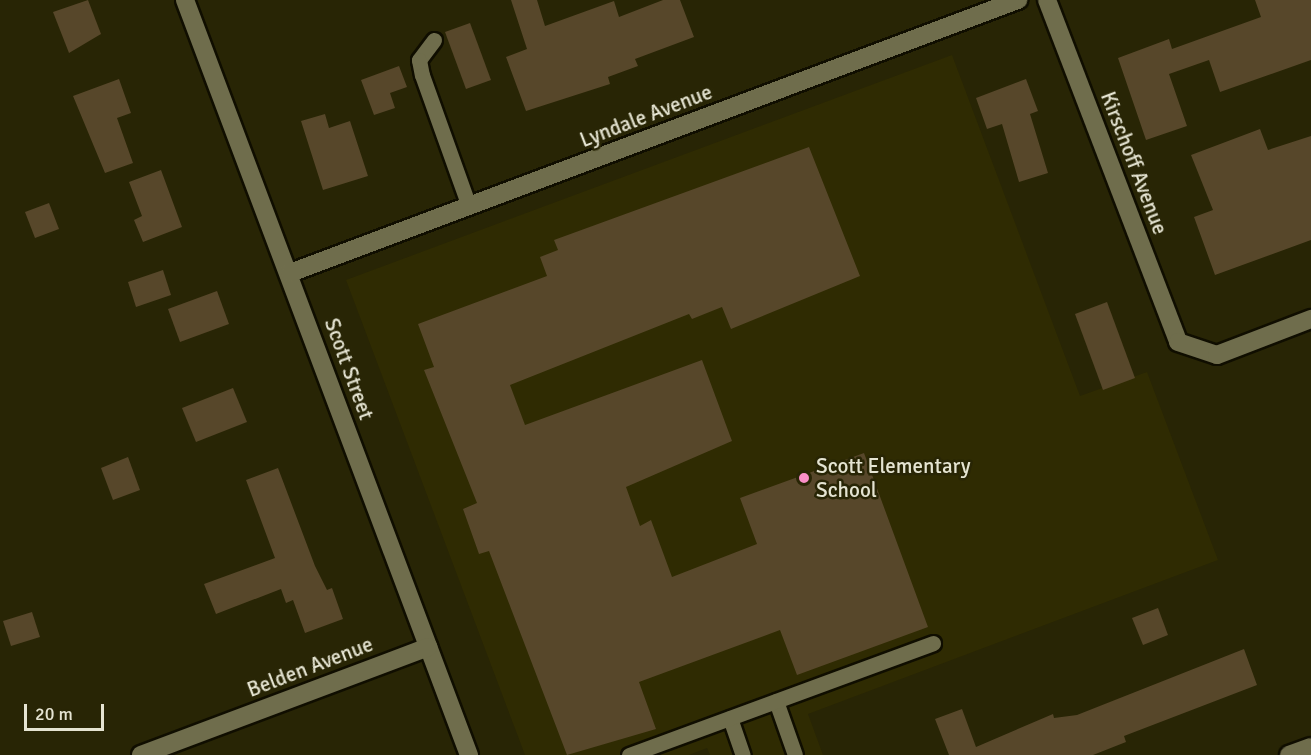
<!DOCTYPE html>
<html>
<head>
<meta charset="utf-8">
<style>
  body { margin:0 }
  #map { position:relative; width:1311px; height:755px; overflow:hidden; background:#282505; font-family:Signika,sans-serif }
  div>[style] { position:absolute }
  .built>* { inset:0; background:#2f2b02 }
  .building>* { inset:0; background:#57472a }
  .roads { filter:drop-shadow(2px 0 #100e00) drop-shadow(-2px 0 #100e00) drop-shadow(0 2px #100e00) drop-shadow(0 -2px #100e00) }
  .lane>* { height:15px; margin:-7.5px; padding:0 7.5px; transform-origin:7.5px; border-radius:7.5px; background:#6f6d4c }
  .street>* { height:18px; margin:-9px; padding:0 9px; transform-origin:9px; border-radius:9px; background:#6f6d4c }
  .dots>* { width:16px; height:16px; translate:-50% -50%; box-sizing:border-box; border:3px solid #282505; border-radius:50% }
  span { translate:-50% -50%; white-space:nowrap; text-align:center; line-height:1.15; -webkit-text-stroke:5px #282505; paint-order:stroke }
  .street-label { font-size:21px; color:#e5e4d2 }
  .poi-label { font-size:21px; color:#e5e4d2 }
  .left { translate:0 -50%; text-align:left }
  .scale { position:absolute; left:24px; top:704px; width:80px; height:27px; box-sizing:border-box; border:3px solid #e5e4d2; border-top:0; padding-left:8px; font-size:18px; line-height:21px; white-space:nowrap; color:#e5e4d2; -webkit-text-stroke:4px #282505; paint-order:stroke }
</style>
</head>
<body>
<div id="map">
  <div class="built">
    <div style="clip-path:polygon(952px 55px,1080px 396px,1147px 372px,1218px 560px,808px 714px,823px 755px,710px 755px,707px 748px,689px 755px,525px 755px,346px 280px)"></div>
  </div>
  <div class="building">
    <div style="clip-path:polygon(88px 0,101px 34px,69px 53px,53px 12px)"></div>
    <div style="clip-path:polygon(511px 0,537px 0,545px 26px,614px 1px,619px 17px,663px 0,680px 0,694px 37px,635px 59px,638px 66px,608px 77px,610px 84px,526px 111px,506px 57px,527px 49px)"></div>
    <div style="clip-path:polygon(1255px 0,1311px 0,1311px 60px,1220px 92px,1209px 60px,1169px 74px,1187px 126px,1146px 140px,1118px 58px,1169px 39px,1172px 49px,1261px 17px)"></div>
    <div style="clip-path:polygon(470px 23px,491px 80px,466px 89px,445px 32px)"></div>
    <div style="clip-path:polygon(399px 66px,407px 87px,390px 93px,395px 108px,374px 115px,361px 80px)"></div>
    <div style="clip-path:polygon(119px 79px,131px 113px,117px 118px,133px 163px,105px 173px,73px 96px)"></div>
    <div style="clip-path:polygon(1026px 79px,1038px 111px,1030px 114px,1048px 173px,1019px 182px,1002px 124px,987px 129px,976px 98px)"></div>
    <div style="clip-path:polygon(325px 114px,329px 128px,350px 121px,368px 176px,323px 190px,301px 121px)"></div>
    <div style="clip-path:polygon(1260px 129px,1268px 150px,1311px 136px,1311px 240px,1215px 275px,1194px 217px,1213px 210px,1191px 155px)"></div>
    <div style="clip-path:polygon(809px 147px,860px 276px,731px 329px,722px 307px,692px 319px,689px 314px,510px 385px,525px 425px,702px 360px,732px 441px,626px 487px,640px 526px,651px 520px,672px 577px,757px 544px,740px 498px,864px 453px,928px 627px,797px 675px,780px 630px,639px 682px,656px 729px,567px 755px,489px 551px,479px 554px,463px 509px,477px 503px,424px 370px,434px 367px,418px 324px,547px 276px,540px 257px,558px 250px,554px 240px)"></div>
    <div style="clip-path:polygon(161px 170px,182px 227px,143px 242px,134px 220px,142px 216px,129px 182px)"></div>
    <div style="clip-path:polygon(49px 203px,59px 229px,35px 238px,25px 212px)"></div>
    <div style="clip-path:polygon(163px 270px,171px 295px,136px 307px,128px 282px)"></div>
    <div style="clip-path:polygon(217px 291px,229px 324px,180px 342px,168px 309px)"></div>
    <div style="clip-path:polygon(1107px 302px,1135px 378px,1103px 390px,1075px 314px)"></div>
    <div style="clip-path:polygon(233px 388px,247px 422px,196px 442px,182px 408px)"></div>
    <div style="clip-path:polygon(128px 457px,140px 490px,113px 500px,101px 468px)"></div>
    <div style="clip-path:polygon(278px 468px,315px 566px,327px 590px,332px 588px,343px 619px,305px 633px,293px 600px,286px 603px,281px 589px,216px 614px,204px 584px,275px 558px,246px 480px)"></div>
    <div style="clip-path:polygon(1158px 608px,1168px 635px,1143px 645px,1132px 618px)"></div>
    <div style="clip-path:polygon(32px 612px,40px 637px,11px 646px,3px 621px)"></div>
    <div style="clip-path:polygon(1244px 649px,1257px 685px,1124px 736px,1126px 742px,1093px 755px,949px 755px,935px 719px,962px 709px,976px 747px,1053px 714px,1054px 718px,1077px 715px)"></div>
  </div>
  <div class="roads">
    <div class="lane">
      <div style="left:434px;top:40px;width:25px;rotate:127deg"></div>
      <div style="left:419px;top:60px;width:15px;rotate:79deg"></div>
      <div style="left:422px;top:75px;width:139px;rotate:70.3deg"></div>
      <div style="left:776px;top:701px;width:57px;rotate:70.6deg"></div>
      <div style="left:730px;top:718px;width:39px;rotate:71deg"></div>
      <div style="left:629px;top:755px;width:324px;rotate:-20.2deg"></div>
    </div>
    <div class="street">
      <div style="left:185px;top:0;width:807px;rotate:69.39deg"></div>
      <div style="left:1047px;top:0;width:366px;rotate:69deg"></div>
      <div style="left:1178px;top:342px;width:41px;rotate:18.4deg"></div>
      <div style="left:1217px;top:355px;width:101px;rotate:-21deg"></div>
      <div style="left:290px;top:273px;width:778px;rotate:-20.56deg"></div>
      <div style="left:141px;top:755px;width:307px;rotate:-20.6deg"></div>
      <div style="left:1289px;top:755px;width:23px;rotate:-20deg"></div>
    </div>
  </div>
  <div class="dots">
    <div style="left:804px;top:478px;background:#fa8fc7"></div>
  </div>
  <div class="street-label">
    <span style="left:646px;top:116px;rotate:-21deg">Lyndale Avenue</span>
    <span style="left:1134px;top:163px;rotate:69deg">Kirschoff Avenue</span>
    <span style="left:349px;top:369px;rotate:70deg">Scott Street</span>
    <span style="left:310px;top:667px;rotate:-21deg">Belden Avenue</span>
  </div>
  <div class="poi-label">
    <span class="left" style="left:816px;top:478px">Scott Elementary<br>School</span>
  </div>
  <div class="scale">20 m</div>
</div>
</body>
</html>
